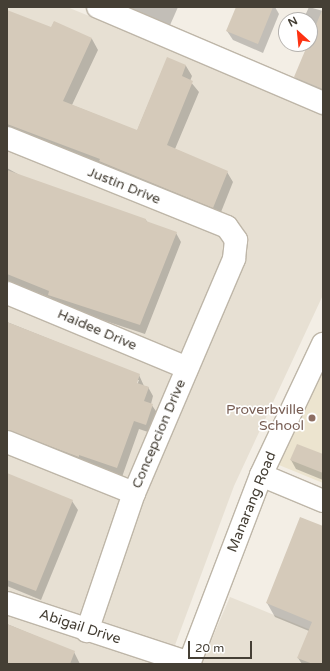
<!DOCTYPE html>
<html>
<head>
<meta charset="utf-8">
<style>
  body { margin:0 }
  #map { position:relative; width:330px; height:671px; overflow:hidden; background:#f3eee5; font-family:"Varela Round",sans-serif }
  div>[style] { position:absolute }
  .residential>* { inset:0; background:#e7e0d3 }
  .education>* { inset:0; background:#ece4cf }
  .shadow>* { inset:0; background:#0003 }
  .building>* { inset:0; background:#d5caba }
  .roads { filter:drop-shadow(1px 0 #beb6a8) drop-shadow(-1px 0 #beb6a8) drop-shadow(0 1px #beb6a8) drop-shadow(0 -1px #beb6a8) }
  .street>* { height:22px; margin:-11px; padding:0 11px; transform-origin:11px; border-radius:11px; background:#fff }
  .dots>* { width:11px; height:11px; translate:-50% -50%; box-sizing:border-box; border:2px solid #fff; border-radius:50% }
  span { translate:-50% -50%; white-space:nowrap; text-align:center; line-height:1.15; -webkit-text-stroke:3.5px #fff; paint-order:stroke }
  .street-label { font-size:14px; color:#453f35 }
  .education-label { font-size:14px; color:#785e54 }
  .right { translate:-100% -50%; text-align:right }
  .frame { position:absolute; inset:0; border:8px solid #453f35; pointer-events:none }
  .north { position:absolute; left:278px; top:12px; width:40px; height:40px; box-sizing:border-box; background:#fff; border:1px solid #b5b2ae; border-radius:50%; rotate:333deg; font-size:11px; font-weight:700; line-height:16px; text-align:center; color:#453f35 }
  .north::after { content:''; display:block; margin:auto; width:14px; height:18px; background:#fd3212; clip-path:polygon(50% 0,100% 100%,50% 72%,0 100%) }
  .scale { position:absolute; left:188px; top:641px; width:64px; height:18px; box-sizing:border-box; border:2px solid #453f35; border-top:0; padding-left:5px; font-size:12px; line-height:14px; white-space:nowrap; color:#453f35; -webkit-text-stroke:3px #fff; paint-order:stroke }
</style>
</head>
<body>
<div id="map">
  <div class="residential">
    <div style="clip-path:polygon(7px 7px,67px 7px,323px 111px,323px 295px,234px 486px,168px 664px,7px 664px)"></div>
    <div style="clip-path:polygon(230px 597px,323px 635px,323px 664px,201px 664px)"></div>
  </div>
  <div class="education">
    <div style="clip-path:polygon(323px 372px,323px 483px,279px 465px)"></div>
  </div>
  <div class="shadow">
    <div style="clip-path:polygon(124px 7px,178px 7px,167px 32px)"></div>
    <div style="clip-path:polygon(237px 7px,275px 7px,279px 14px,263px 53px,233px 40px,227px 31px)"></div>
    <div style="clip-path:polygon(309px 7px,323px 11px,323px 98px,302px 89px,295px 77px,306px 50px,300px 44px,310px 44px,310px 20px,303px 20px)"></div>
    <div style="clip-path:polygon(7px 11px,51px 29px,54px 22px,92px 39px,98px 50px,72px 105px,137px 131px,167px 59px,186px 66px,192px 76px,190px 81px,199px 92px,175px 149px,227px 172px,233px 182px,219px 217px,7px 130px)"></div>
    <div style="clip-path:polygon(7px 168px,23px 177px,146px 220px,148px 223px,176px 233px,181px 242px,145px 334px,54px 304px,51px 298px,7px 281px)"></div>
    <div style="clip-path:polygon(evenodd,7px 322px,139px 375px,144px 386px,148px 387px,153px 396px,151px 404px,158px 414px,151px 433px,139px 429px,122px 477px,7px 439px,7px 322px,137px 380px,139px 380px,136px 388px,137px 380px)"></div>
    <div style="clip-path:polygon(323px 455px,323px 480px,296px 469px,291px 460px)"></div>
    <div style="clip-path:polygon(7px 475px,72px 501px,78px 510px,41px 600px,7px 586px)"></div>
    <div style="clip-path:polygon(301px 518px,323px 527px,323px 664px,302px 664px,298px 658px,309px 631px,275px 617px,267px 603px)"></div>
    <div style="clip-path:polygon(7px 624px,74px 652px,80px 664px,7px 664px)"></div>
  </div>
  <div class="building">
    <div style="clip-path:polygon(236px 7px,273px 7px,258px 44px,226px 31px)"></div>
    <div style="clip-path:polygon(323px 8px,323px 89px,294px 77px)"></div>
    <div style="clip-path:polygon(7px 10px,51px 27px,54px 21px,92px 38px,63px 101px,137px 130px,167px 57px,186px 65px,182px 76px,193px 81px,167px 145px,228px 171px,213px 208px,99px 161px,100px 159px,7px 124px)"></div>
    <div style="clip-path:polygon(7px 170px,146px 219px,146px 221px,177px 232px,140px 325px,48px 295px,49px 291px,7px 274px)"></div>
    <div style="clip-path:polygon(7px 322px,140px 374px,137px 383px,149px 387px,144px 401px,153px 404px,146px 425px,134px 421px,117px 468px,79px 455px,79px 457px,7px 430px)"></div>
    <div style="clip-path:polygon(297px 444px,323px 454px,323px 473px,290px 460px)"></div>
    <div style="clip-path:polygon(7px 473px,73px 500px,36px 591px,7px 580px)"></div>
    <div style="clip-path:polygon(300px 517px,323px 526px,323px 664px,313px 664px,297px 658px,312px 622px,266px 603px)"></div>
    <div style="clip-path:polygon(7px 624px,75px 651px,70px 664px,7px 664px)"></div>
  </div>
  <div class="roads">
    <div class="street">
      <div style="left:98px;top:7px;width:245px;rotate:23.1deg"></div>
      <div style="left:7px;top:138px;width:237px;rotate:22deg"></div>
      <div style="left:227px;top:227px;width:16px;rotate:55deg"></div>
      <div style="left:236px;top:240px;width:19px;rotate:96deg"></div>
      <div style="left:234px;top:259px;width:254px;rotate:113.1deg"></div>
      <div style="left:134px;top:493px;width:146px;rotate:108.8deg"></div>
      <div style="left:7px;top:293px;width:195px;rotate:22.6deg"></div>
      <div style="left:7px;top:442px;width:137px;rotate:21.9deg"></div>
      <div style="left:261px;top:475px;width:67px;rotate:22.8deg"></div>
      <div style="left:7px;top:603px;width:192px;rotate:18.2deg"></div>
      <div style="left:189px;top:664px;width:202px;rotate:-69.1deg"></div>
      <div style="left:261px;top:475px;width:145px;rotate:-64.7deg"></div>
    </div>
  </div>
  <div class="dots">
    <div style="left:312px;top:418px;background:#8d6e63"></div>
  </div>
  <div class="street-label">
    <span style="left:124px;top:186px;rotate:22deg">Justin Drive</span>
    <span style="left:97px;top:330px;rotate:23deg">Haidee Drive</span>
    <span style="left:159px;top:434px;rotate:-67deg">Concepcion Drive</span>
    <span style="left:252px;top:502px;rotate:-68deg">Manarang Road</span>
    <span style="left:80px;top:627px;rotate:18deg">Abigail Drive</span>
  </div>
  <div class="education-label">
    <span class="right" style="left:304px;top:418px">Proverbville<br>School</span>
  </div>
  <div class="frame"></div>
  <div class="north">N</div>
  <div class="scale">20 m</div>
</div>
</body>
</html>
